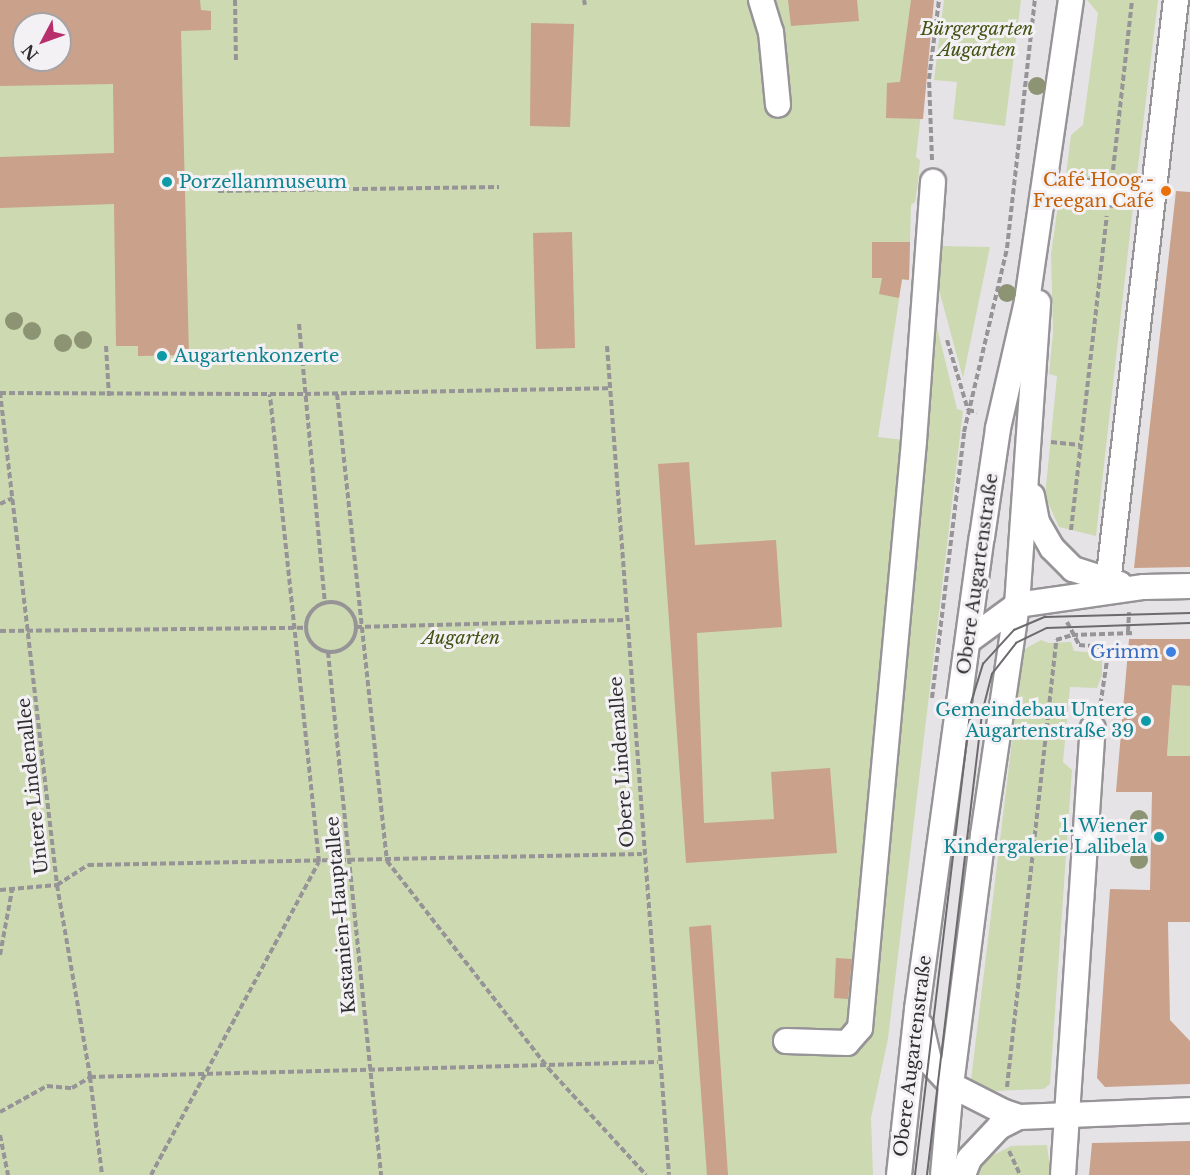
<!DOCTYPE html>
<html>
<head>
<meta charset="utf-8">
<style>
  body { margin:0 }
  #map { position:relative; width:1190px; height:1175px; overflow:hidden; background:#e6e3e7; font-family:"Libre Baskerville",serif }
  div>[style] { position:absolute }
  .green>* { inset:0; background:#ccd9b1 }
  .building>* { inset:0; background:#caa18a }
  .path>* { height:4px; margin-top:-2px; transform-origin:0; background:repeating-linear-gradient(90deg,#969497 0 6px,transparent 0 9px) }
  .path>.ring { margin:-2px; padding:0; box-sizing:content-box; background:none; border:4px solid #969497; border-radius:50% }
  .roads { filter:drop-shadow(2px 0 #979498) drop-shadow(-2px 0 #979498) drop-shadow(0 2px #979498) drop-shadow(0 -2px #979498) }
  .minor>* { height:24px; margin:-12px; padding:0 12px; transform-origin:12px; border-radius:12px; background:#fff }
  .tram>* { height:1.5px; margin:-0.75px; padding:0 0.75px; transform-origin:0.75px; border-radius:0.75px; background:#6c6a6d }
  .trees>* { width:18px; height:18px; margin:-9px; border-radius:50%; background:#8c9473 }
  .dots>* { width:16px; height:16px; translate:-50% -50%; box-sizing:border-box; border:3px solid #f4f1f5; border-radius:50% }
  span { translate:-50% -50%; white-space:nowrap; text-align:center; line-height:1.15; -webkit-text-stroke:6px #f4f1f5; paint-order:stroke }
  .park-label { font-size:18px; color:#435314; font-style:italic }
  .food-label { font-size:18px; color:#c56008 }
  .right { translate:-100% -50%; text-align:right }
  .culture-label { font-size:18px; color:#0d838f }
  .left { translate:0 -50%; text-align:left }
  .street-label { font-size:18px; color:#2f2e30 }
  .shop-label { font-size:18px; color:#366cbe }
  .north { position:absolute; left:12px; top:12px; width:60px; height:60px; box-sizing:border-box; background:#f4f1f5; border:2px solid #a5a3a6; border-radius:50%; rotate:229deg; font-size:16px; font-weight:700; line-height:24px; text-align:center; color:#2f2e30 }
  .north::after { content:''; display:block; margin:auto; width:21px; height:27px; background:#b82f6d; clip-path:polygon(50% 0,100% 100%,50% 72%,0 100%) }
</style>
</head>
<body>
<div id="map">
  <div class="green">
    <div style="clip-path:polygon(evenodd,0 0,934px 0,916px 157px,920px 160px,918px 182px,915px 202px,911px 205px,909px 280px,902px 280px,878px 437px,921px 442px,933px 311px,957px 409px,963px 411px,888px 1039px,871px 1118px,873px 1175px,0 1175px,0 0,24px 24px,60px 24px,60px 60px,24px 60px,24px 24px)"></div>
    <div style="clip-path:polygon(944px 0,1021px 0,1005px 126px,953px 119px,957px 82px,934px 80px)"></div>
    <div style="clip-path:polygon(1087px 0,1158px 0,1136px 183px,1068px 179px,1066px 175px,1071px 135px,1083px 125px,1098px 13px)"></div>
    <div style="clip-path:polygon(1063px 202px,1133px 207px,1096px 536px,1059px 527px,1045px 496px,1057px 376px,1049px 374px,1053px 333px,1051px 254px,1058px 205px)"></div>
    <div style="clip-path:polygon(941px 246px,990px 247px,963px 378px,936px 279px)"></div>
    <div style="clip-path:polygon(1041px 640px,1049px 643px,1071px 642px,1074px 651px,1098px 653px,1102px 659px,1102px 675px,1097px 688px,1070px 687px,1063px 762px,1072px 770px,1050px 1084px,1044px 1089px,992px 1091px,977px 1089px,971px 1080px,1023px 650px)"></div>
    <div style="clip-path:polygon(1172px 685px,1190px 686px,1190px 756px,1167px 756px)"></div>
    <div style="clip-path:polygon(1047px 1145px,1051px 1175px,974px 1175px,986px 1159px,1011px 1146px)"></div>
  </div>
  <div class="building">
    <div style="clip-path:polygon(evenodd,0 0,200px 0,201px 10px,211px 11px,211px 30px,181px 31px,189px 355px,138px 356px,138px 346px,116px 346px,114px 204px,0 208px,0 157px,114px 153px,113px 84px,0 86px,0 0,24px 24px,60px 24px,60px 60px,24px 60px,24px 24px)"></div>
    <div style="clip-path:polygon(788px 0,857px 0,859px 21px,791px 26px)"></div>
    <div style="clip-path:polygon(911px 0,934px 0,923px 119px,886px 118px,887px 83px,900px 82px)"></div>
    <div style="clip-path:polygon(531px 23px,574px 24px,570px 127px,530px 126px)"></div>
    <div style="clip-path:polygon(1176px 191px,1190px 192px,1190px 567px,1134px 568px)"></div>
    <div style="clip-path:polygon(572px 232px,575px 348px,536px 349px,533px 233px)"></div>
    <div style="clip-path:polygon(872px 242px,910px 242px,909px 280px,902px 279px,899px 298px,879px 294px,882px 278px,872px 278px)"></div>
    <div style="clip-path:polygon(689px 462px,695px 545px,776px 540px,782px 627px,697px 633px,704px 823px,774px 819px,771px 772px,830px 768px,837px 853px,686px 863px,658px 464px)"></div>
    <div style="clip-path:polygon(1129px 639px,1190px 639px,1190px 686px,1172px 685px,1167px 756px,1190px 756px,1190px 922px,1168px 922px,1170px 1020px,1190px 1041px,1190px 1084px,1105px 1087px,1097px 1078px,1110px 889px,1150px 890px,1152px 792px,1116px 792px)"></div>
    <div style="clip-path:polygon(711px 925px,728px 1175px,707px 1175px,689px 927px)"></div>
    <div style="clip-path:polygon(836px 958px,852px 959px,848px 999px,834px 998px)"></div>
    <div style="clip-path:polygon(1190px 1141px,1190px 1175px,1089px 1175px,1092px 1143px)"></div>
  </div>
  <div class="path">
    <div style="left:235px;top:0;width:62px;rotate:89.1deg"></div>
    <div style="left:584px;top:0;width:5px;rotate:79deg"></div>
    <div style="left:932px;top:160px;width:81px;rotate:-92.1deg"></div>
    <div style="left:929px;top:79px;width:80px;rotate:-82.8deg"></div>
    <div style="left:1113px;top:170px;width:171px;rotate:-83.6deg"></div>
    <div style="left:218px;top:191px;width:281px;rotate:-0.8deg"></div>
    <div style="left:299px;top:324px;width:280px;rotate:84.7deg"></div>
    <div style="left:947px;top:340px;width:73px;rotate:73.3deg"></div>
    <div style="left:968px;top:410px;width:9px;rotate:13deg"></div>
    <div style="left:106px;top:346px;width:50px;rotate:86.6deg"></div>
    <div style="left:607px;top:346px;width:831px;rotate:85.72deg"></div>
    <div style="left:0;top:392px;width:496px;rotate:83.4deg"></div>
    <div style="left:57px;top:885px;width:195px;rotate:80.2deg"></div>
    <div style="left:90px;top:1077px;width:99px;rotate:83deg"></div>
    <div style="left:0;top:393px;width:305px;rotate:0.2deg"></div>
    <div style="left:305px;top:394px;width:304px;rotate:-1.1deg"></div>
    <div style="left:337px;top:394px;width:470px;rotate:83.9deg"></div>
    <div style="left:387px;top:861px;width:262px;rotate:52.1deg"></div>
    <div style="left:548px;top:1068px;width:145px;rotate:47.5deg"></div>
    <div style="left:1051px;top:442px;width:29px;rotate:6deg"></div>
    <div style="left:0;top:504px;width:14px;rotate:-25deg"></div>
    <div style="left:1071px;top:530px;width:316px;rotate:-83.5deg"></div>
    <div class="ring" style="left:306px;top:602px;width:46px;height:46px"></div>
    <div style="left:1067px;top:622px;width:26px;rotate:62deg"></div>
    <div style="left:1079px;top:645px;width:21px;rotate:5deg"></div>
    <div style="left:1100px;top:647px;width:11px;rotate:41deg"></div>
    <div style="left:1108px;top:654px;width:54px;rotate:98.6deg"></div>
    <div style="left:356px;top:627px;width:269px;rotate:-1.5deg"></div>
    <div style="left:0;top:631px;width:306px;rotate:-0.6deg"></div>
    <div style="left:1128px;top:632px;width:20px;rotate:-87deg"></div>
    <div style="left:328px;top:652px;width:526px;rotate:84.21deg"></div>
    <div style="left:932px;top:698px;width:268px;rotate:-83.1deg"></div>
    <div style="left:964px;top:432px;width:189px;rotate:-76.8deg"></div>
    <div style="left:1007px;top:248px;width:250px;rotate:-83.6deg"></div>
    <div style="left:0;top:890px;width:57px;rotate:-5deg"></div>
    <div style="left:57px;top:885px;width:37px;rotate:-33deg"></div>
    <div style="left:88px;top:865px;width:554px;rotate:-1.14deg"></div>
    <div style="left:0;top:955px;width:66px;rotate:-79.5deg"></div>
    <div style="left:1007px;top:1087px;width:450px;rotate:-83.7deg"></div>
    <div style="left:1056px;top:640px;width:17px;rotate:-17deg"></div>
    <div style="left:1072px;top:635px;width:63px;rotate:-1.8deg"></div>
    <div style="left:0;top:1112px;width:54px;rotate:-29deg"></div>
    <div style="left:47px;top:1086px;width:25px;rotate:5deg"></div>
    <div style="left:72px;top:1088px;width:21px;rotate:-31deg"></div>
    <div style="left:90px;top:1077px;width:568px;rotate:-1.51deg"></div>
    <div style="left:0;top:1135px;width:41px;rotate:78.7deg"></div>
    <div style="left:1009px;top:1151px;width:26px;rotate:65deg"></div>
    <div style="left:151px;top:1175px;width:355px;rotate:-61.8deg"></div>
    <div style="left:319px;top:862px;width:470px;rotate:-96deg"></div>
  </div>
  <div class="roads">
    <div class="minor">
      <div style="left:761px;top:0;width:34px;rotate:73deg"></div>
      <div style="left:771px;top:32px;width:73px;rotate:84.5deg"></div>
      <div style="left:1045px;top:190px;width:108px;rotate:2.7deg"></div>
      <div style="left:1032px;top:496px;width:26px;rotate:79deg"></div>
      <div style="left:1037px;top:522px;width:30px;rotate:60deg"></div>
      <div style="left:1052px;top:548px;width:30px;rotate:45deg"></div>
      <div style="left:1073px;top:569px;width:49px;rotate:17.7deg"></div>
      <div style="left:1108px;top:583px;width:587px;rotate:-83.35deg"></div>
      <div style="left:968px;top:641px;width:61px;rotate:-36.3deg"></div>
      <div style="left:1017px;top:605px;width:128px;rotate:-8.1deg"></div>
      <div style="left:1144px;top:587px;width:46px;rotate:-1.2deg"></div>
      <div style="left:921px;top:1026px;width:36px;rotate:77deg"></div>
      <div style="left:929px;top:1061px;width:33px;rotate:47deg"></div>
      <div style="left:951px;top:1085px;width:59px;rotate:27deg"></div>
      <div style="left:1004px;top:1112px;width:16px;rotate:18deg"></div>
      <div style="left:1019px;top:1117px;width:171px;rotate:-2.3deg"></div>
      <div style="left:786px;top:1041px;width:61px;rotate:1.9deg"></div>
      <div style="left:847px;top:1043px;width:20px;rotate:-49deg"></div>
      <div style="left:860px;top:1028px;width:589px;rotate:-84.74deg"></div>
      <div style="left:914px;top:441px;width:260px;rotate:-85.8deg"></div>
      <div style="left:899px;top:1175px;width:167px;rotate:-83.8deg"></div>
      <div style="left:917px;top:1009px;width:476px;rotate:-82.2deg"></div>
      <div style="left:982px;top:537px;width:110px;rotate:-81.6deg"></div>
      <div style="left:998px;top:428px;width:130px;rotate:-77.1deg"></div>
      <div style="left:1027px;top:301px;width:304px;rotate:-81.7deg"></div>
      <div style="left:943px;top:1175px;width:90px;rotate:-84.9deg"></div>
      <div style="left:951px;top:1085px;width:252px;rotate:-82.7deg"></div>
      <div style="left:983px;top:835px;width:232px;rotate:-81.6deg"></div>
      <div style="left:1017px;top:605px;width:303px;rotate:-86deg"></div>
      <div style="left:963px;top:1175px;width:17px;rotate:-69deg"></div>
      <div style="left:969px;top:1159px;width:44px;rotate:-46.8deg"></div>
      <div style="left:999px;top:1127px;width:22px;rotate:-27deg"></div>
      <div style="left:1063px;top:1175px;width:448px;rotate:-86.2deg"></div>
    </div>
  </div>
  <div class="tram">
    <div style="left:915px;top:1175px;width:475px;rotate:-83.2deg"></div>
    <div style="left:971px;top:703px;width:41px;rotate:-72.9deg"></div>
    <div style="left:983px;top:664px;width:46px;rotate:-47.6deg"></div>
    <div style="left:1014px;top:630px;width:34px;rotate:-23deg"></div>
    <div style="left:1045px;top:617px;width:145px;rotate:-1.6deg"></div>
    <div style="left:927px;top:1175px;width:465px;rotate:-83.2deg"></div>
    <div style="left:982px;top:713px;width:40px;rotate:-75.6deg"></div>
    <div style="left:992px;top:674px;width:39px;rotate:-52deg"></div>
    <div style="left:1016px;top:643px;width:34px;rotate:-26deg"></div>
    <div style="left:1047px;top:628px;width:143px;rotate:-2deg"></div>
  </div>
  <div class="trees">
    <div style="left:1037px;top:86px"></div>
    <div style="left:1007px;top:293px"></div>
    <div style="left:14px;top:321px"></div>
    <div style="left:32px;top:331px"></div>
    <div style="left:83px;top:340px"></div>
    <div style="left:63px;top:343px"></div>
    <div style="left:1139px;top:819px"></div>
    <div style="left:1139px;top:860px"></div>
  </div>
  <div class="dots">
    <div style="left:167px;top:182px;background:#0f9aa8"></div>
    <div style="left:1166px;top:191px;background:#e8710a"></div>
    <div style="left:162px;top:356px;background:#0f9aa8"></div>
    <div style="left:1171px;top:652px;background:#3f7fe0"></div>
    <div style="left:1146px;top:721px;background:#0f9aa8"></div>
    <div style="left:1159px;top:837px;background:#0f9aa8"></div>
  </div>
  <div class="park-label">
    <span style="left:977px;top:40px">Bürgergarten<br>Augarten</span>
    <span style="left:461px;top:638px">Augarten</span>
  </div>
  <div class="food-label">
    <span class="right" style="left:1154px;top:191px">Café Hoog -<br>Freegan Café</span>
  </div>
  <div class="culture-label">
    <span class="left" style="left:179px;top:182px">Porzellanmuseum</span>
    <span class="left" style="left:174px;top:356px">Augartenkonzerte</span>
    <span class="right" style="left:1134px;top:721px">Gemeindebau Untere<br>Augartenstraße 39</span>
    <span class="right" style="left:1147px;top:837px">1. Wiener<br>Kindergalerie Lalibela</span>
  </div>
  <div class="street-label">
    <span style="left:978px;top:574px;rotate:-82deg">Obere Augartenstraße</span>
    <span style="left:622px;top:762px;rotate:-94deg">Obere Lindenallee</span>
    <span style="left:33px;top:786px;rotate:-96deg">Untere Lindenallee</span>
    <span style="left:341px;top:915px;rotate:-95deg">Kastanien-Hauptallee</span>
    <span style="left:913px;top:1056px;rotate:-83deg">Obere Augartenstraße</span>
  </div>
  <div class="shop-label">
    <span class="right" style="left:1159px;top:652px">Grimm</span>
  </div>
  <div class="north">N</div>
</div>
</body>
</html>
